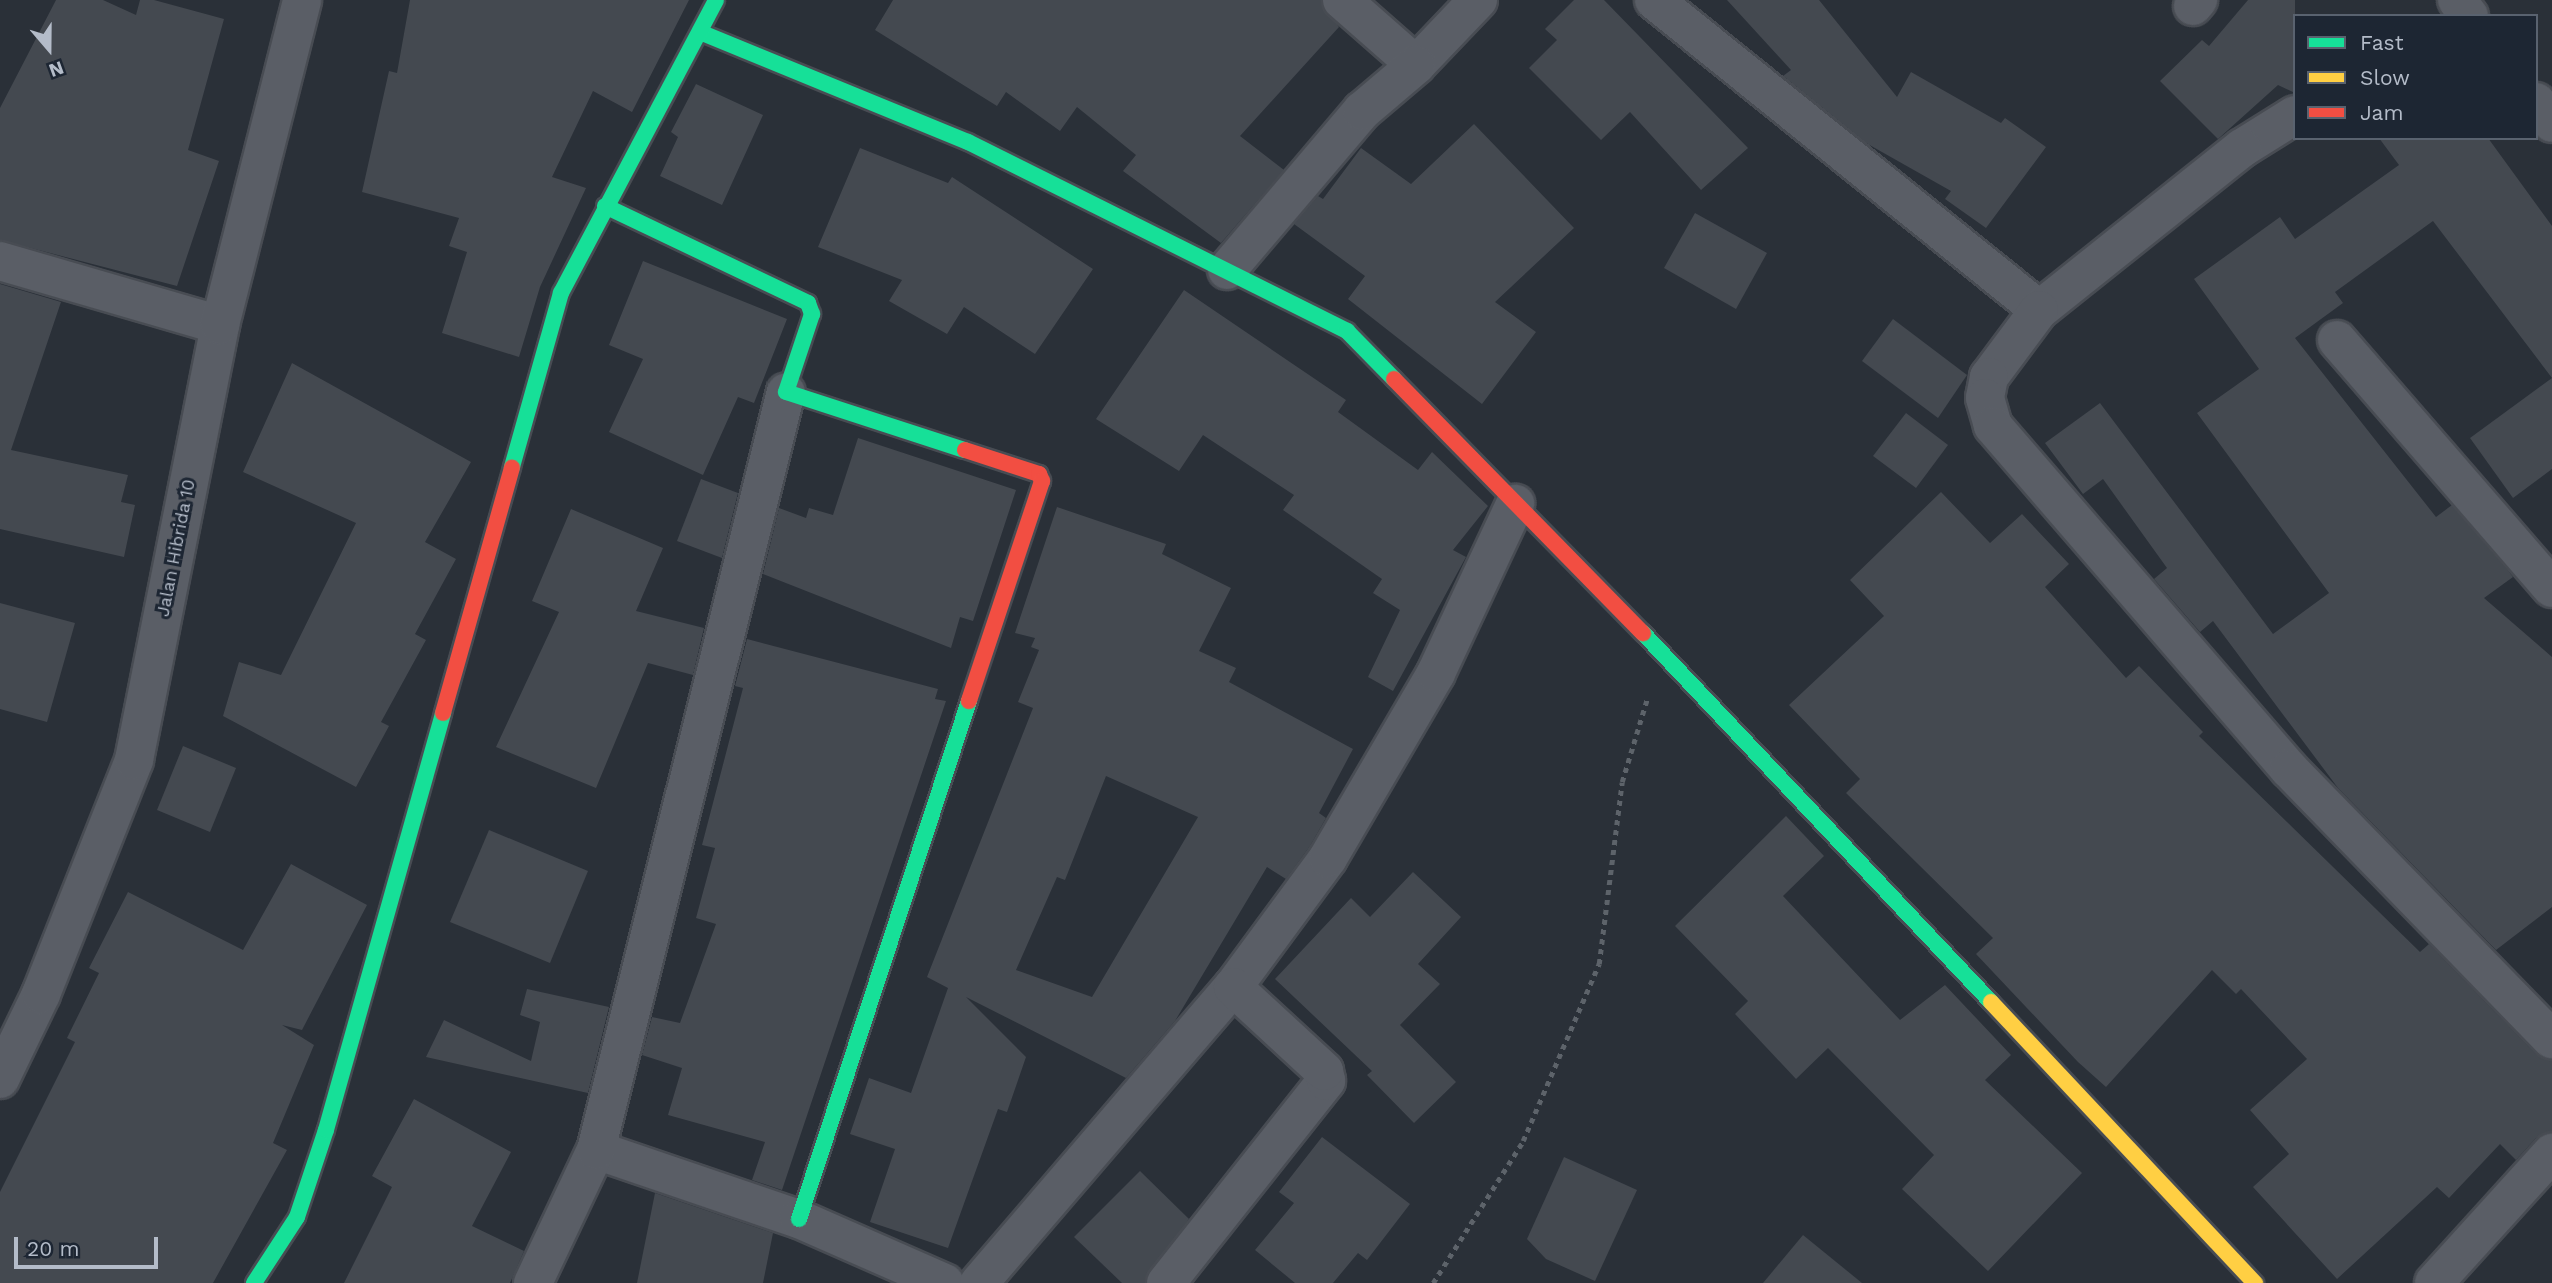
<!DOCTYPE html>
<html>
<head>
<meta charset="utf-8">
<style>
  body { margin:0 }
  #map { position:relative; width:2552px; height:1283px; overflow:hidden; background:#2a3038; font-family:"Work Sans",sans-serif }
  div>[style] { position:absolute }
  .building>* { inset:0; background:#444950 }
  .path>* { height:4.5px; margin-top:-2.25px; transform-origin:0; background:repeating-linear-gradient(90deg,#5d636a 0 5px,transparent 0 10px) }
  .roads { filter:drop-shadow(2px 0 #484c53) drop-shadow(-2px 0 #484c53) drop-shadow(0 2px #484c53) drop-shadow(0 -2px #484c53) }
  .street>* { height:38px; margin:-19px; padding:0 19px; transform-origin:19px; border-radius:19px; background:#5a5e66 }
  .fast>* { height:16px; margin:-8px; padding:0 8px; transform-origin:8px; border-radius:8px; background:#16e098 }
  .slow>* { height:16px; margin:-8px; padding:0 8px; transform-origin:8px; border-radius:8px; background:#ffcf43 }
  .jam>* { height:16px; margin:-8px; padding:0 8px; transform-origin:8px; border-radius:8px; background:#f24e42 }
  span { translate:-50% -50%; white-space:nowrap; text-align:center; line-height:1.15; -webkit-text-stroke:6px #1d2633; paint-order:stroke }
  .street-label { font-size:18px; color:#b4bcc9 }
  .legend { position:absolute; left:2293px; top:14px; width:245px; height:126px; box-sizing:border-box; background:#1d2633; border:2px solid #59626f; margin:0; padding:9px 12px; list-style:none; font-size:21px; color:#b4bcc9 }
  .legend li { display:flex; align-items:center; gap:14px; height:35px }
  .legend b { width:35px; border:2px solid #59626f }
  .north { position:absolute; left:14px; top:14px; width:70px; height:70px; -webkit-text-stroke:5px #1d2633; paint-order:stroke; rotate:160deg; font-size:19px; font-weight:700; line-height:28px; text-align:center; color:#b4bcc9 }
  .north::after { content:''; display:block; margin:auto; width:24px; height:32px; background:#b4bcc9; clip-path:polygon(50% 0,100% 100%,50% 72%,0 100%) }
  .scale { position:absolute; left:14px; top:1237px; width:144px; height:32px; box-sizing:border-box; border:4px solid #b4bcc9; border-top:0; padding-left:9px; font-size:21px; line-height:24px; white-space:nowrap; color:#b4bcc9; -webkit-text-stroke:5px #1d2633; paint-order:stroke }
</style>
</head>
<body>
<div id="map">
  <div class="building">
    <div style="clip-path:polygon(56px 0,103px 0,136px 15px,140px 0,154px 0,224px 19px,188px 150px,219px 161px,177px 286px,0 240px,0 108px)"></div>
    <div style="clip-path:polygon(410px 0,689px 0,632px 112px,593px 91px,552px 177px,586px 188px,540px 287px,519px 357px,442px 333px,467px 252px,449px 246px,459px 218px,362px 192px,389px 71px,397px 73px)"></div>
    <div style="clip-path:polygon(893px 0,1321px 0,1339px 27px,1240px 136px,1284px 170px,1221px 243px,1123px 171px,1136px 155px,1077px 107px,1060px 131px,1006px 92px,997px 106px,875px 30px)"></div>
    <div style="clip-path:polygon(1574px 0,1604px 0,1748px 148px,1701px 190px,1630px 112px,1601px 140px,1529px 68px,1557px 40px,1545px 29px)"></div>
    <div style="clip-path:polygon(1727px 0,1819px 0,1897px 97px,1911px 72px,2001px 123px,2005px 118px,2046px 147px,1986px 228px,1945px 199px,1951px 191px,1866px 143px,1783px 76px,1791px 70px)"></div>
    <div style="clip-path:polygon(2248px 0,2295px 0,2295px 93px,2278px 85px,2218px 139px,2160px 81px,2202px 40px,2209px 46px)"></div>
    <div style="clip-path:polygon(696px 84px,763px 115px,722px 205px,660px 176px,678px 137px,671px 132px)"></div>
    <div style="clip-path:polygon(1474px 124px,1574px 228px,1495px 302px,1536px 332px,1482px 404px,1348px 299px,1365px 276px,1294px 224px,1318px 196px,1323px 199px,1361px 148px,1411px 184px)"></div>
    <div style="clip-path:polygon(2379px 138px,2488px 138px,2552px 226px,2552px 378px,2433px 221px,2335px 292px,2343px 303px,2295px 338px,2436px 517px,2452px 505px,2507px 569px,2513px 577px,2484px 598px,2552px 657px,2552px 907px,2496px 950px,2338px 788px,2213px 621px,2200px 632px,2154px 579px,2167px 568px,2103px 479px,2083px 494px,2045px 443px,2100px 403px,2273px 634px,2329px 593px,2197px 413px,2259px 369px,2194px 279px,2280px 217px,2295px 239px,2399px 165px)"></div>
    <div style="clip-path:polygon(860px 148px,948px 183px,952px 177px,1093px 269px,1035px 354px,964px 307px,947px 334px,889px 301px,902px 280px,818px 247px)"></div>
    <div style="clip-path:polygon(1695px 213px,1767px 253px,1736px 309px,1664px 268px)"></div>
    <div style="clip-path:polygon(643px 261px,787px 319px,754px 403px,738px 397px,703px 475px,609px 432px,643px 359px,609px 345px)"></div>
    <div style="clip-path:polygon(0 284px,61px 302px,11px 450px,128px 475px,121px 502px,135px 505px,124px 557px,0 529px)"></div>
    <div style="clip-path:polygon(1184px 290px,1346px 400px,1338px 412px,1418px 470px,1432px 452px,1488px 506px,1453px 550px,1466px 557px,1393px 691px,1368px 677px,1400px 610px,1373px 593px,1382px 579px,1283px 510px,1294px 495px,1203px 435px,1179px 471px,1096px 419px)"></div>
    <div style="clip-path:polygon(1893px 319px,1967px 375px,1938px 418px,1862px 361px)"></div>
    <div style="clip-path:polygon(292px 363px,471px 462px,425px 542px,456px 559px,415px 634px,426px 640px,381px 722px,389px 726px,356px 787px,223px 716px,239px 662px,281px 675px,356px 523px,243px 472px)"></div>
    <div style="clip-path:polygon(2552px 378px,2552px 469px,2513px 498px,2470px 438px)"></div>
    <div style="clip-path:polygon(1906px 413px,1948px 445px,1916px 488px,1873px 456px)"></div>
    <div style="clip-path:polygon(858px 438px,1016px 490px,973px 621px,960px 617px,951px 648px,763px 574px,779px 508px,806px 518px,809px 508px,833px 515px)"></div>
    <div style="clip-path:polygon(701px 479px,738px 493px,722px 558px,677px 541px)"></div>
    <div style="clip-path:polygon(1941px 492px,1990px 543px,2022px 514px,2069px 564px,2045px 587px,2126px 678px,2139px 666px,2203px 732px,2199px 736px,2420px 952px,2429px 944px,2536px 1054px,2552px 1060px,2552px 1132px,2536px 1138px,2516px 1160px,2500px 1144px,2449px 1198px,2437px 1187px,2337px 1279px,2253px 1187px,2289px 1154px,2250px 1110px,2307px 1059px,2241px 989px,2236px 994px,2212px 970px,2106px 1087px,2078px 1062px,1976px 954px,1993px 938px,1846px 793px,1860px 779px,1789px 705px,1884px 616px,1850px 580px)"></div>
    <div style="clip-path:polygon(evenodd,1057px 507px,1166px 544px,1162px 554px,1231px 588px,1199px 651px,1236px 668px,1229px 682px,1353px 749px,1319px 813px,1326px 818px,1310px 846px,1286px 879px,1267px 867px,1175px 1021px,1126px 1078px,966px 997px,1026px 1057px,1007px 1112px,998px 1109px,948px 1248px,870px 1222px,895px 1149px,850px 1134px,869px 1078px,911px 1093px,948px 988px,927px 977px,1033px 708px,1018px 702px,1039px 650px,1031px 647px,1035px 638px,1015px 633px,1057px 507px,1106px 776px,1198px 817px,1092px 997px,1016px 970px,1057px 877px,1065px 880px,1106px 776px)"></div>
    <div style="clip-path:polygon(571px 509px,663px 548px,636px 611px,704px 628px,693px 675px,648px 663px,596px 788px,496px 747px,559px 612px,532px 601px)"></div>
    <div style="clip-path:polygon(0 603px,75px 623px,47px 722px,0 709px)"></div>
    <div style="clip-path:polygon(747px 639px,938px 689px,935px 699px,946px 701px,782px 1190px,752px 1180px,765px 1142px,668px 1115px,682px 1068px,642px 1055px,652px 1017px,680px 1023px,716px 924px,696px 918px,715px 848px,702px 845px,743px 688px,735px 686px)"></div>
    <div style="clip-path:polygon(183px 746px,236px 768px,210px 832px,157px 810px)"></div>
    <div style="clip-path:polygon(1786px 816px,1824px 856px,1783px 896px,1900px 1020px,1945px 985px,2011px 1055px,1985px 1080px,2082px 1173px,1988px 1271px,1902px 1189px,1934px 1155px,1828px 1048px,1796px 1079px,1735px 1014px,1748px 1001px,1675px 926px)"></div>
    <div style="clip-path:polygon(489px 830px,588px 871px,550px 963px,450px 922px)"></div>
    <div style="clip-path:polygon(291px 864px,367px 905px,302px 1030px,282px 1025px,314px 1045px,273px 1143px,287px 1150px,213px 1283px,0 1283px,0 1192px,75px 1042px,67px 1038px,99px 973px,89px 968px,128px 892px,243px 950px)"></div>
    <div style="clip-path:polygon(1413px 872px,1461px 917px,1418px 964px,1440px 984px,1400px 1025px,1456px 1082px,1414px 1123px,1367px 1075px,1372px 1071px,1275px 979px,1351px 898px,1370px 917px)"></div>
    <div style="clip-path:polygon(527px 989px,609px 1007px,588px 1093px,426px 1057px,444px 1020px,531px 1061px,540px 1022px,520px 1015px)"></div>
    <div style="clip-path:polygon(414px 1099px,511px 1152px,472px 1226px,524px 1251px,510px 1283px,344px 1283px,392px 1187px,372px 1176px)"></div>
    <div style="clip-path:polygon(1322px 1137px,1410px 1204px,1367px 1260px,1358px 1253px,1333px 1283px,1295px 1283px,1255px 1250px,1294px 1203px,1279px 1192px)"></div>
    <div style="clip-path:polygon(1564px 1157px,1637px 1190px,1595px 1281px,1546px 1259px,1527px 1239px)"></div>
    <div style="clip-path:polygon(1140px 1171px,1189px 1219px,1145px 1283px,1122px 1283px,1074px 1237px)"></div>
    <div style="clip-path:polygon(655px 1193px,773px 1233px,763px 1283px,637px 1283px)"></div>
    <div style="clip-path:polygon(1803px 1235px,1862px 1283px,1763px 1283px)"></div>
  </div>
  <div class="path">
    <div style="left:1433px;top:1283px;width:168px;rotate:-57.6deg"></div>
    <div style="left:1523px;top:1141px;width:193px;rotate:-66.8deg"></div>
    <div style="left:1599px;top:964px;width:183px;rotate:-82.8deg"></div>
    <div style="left:1622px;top:782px;width:87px;rotate:-73.2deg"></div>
  </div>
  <div class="roads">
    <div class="street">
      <div style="left:1342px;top:0;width:98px;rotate:41.3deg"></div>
      <div style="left:1416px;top:65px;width:90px;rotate:-46.4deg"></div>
      <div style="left:1654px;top:0;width:494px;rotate:38.8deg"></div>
      <div style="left:2457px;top:0;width:20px;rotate:53deg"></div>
      <div style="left:2193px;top:6px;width:8px;rotate:-50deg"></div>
      <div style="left:2536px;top:102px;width:26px;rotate:53deg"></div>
      <div style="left:2295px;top:115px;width:62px;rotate:148.1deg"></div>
      <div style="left:2242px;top:148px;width:260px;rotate:141.4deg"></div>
      <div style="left:2039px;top:310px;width:84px;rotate:126.7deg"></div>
      <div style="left:1989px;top:377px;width:21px;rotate:101deg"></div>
      <div style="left:1985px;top:398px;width:29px;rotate:74deg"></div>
      <div style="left:1993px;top:426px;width:453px;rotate:49.2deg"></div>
      <div style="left:2289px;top:769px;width:377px;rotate:45.8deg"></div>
      <div style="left:0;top:261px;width:229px;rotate:16.2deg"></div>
      <div style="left:1227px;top:270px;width:209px;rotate:-49.7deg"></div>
      <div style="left:1362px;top:111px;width:71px;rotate:-40.4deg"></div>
      <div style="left:2337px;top:340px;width:328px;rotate:49.1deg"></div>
      <div style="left:0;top:1079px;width:94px;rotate:-64.2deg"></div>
      <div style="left:41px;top:994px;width:252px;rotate:-68.3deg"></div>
      <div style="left:134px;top:760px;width:443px;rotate:-78.8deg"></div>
      <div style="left:220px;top:325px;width:335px;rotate:-75.8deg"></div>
      <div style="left:596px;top:1150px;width:214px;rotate:18.8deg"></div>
      <div style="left:799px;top:1219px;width:159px;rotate:23.7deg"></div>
      <div style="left:533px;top:1283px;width:147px;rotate:-64.7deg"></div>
      <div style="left:596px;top:1150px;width:781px;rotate:-75.93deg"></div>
      <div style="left:979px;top:1283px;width:390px;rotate:-49.4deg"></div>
      <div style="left:1233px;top:987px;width:160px;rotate:-53.6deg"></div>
      <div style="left:1328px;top:858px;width:214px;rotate:-59.7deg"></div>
      <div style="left:1436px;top:673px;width:187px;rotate:-64.9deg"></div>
      <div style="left:1166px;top:1283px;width:258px;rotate:-51.6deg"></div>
      <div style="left:1326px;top:1081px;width:10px;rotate:-101deg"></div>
      <div style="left:1324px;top:1071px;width:124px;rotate:-137.3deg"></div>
      <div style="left:2434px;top:1283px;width:176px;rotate:-47.8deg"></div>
    </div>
    <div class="fast">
      <div style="left:702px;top:33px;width:287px;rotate:22.3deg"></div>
      <div style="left:968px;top:142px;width:424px;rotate:26.5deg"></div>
      <div style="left:1347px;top:331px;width:67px;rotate:45.6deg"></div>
      <div style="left:605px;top:206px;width:225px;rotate:25.5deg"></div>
      <div style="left:808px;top:303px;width:12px;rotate:70deg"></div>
      <div style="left:812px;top:314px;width:82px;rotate:108.4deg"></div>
      <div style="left:786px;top:392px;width:188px;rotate:18deg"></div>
      <div style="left:512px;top:467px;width:181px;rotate:-74.3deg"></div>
      <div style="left:561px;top:293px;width:331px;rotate:-62.1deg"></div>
      <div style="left:1643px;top:633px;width:507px;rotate:46.68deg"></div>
      <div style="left:799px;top:1219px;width:545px;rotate:-71.83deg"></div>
      <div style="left:254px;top:1283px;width:79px;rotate:-56.9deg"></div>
      <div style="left:297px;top:1217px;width:92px;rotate:-71.6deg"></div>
      <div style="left:326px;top:1130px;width:433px;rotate:-74.3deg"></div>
    </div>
    <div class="slow">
      <div style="left:1991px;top:1002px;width:386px;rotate:46.8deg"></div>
    </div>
    <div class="jam">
      <div style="left:1394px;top:379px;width:356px;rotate:45.6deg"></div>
      <div style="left:965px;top:450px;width:78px;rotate:18deg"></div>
      <div style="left:1039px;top:474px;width:8px;rotate:67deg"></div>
      <div style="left:1042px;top:481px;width:232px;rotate:108.4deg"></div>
      <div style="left:443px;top:713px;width:255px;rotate:-74.3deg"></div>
    </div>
  </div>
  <div class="street-label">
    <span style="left:176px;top:548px;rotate:-79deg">Jalan Hibrida 10</span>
  </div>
  <ul class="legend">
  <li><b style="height:9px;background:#16e098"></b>Fast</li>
  <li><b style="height:9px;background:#ffcf43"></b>Slow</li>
  <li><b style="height:9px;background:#f24e42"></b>Jam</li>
  </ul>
  <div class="north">N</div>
  <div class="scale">20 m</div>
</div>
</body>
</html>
